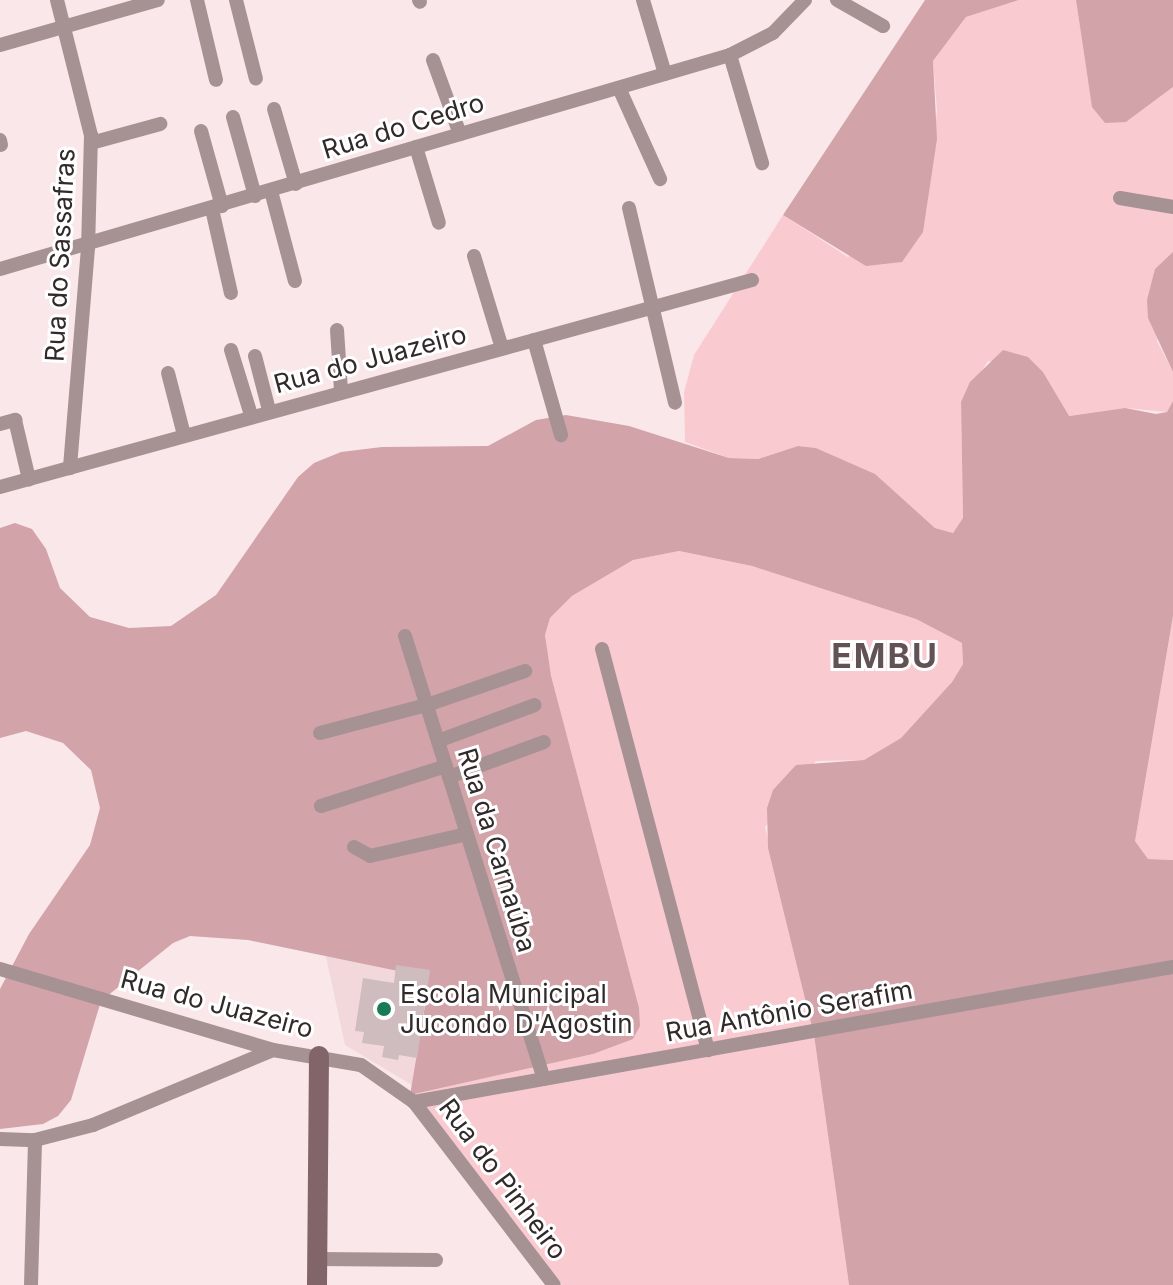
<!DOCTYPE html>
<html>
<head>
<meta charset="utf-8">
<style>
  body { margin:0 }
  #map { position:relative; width:1173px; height:1285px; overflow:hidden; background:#fae7e9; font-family:Inter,sans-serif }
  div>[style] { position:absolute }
  .built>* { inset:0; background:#f3d8db }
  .green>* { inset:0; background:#f9cbd1 }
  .forest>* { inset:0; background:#d2a3a9 }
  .building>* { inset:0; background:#cfbcbe }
  .street>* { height:14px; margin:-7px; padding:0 7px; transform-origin:7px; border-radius:7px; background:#a69193 }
  .secondary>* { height:20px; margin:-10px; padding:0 10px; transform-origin:10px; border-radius:10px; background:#826569 }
  .dots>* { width:22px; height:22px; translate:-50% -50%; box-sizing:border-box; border:4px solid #fff; border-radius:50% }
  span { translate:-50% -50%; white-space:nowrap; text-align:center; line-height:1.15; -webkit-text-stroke:6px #fff; paint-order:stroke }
  .street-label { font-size:26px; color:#312a2b }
  .poi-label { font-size:26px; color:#312a2b }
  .left { translate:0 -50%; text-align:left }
  .district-label { font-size:34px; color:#625254; font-weight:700; letter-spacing:2px }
</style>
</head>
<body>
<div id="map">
  <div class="built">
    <div style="clip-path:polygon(323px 943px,430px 970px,417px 1088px,345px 1045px)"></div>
  </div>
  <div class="green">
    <div style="clip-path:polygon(1019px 0,1076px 0,1088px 80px,1126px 122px,1173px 87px,1173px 252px,1157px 341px,1173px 372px,1173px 401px,1167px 412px,1125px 408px,1068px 416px,1043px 372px,988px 361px,961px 402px,963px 519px,953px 533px,935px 528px,874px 474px,816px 448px,798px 446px,758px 459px,729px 458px,685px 442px,684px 392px,694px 355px,783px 215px,848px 257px,926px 214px,937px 111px,933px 61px,966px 17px)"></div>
    <div style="clip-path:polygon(678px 551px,752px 566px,916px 619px,962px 643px,963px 664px,952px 682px,901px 738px,864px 760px,816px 761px,765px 827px,814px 1035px,849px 1285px,562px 1285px,410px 1095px,593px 1054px,545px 635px,550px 618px,572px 596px,633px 560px)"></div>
    <div style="clip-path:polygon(1173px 616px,1173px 860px,1148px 859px,1135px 841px)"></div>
  </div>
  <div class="forest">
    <div style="clip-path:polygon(925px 0,1019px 0,966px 17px,933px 61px,937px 139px,923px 232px,902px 262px,866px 266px,783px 215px)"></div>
    <div style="clip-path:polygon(1076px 0,1173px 0,1173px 87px,1126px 122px,1105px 123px,1092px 107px)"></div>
    <div style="clip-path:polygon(1173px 252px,1173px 372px,1148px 318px,1147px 300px,1155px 269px)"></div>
    <div style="clip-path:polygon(1003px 350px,1028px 357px,1043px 372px,1069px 416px,1125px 408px,1156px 414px,1167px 412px,1173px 401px,1173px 616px,1135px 841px,1148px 859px,1173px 860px,1173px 1285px,849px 1285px,814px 1035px,768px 848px,767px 808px,773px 790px,796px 765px,864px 760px,901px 738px,952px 682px,963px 664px,962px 643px,916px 619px,752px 566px,679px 551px,633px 560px,572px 596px,550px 618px,545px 635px,551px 676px,639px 1008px,640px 1026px,633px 1039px,593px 1054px,410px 1095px,425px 1006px,419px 988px,398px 971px,248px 940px,190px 936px,173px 943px,101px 1001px,71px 1100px,58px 1116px,43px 1124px,0 1129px,0 989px,29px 934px,90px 845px,100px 808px,91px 770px,63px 743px,26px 731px,0 738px,0 528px,15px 523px,32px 529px,46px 549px,60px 588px,90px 617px,129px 628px,171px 626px,216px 595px,298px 477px,314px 463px,341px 452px,382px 447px,488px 446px,536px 420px,566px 415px,629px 426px,729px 458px,758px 459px,798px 446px,816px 448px,875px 474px,935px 528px,953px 533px,963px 518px,961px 402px,970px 382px)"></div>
  </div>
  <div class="building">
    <div style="clip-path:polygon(396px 965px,430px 970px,417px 1058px,399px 1055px,398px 1060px,382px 1057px,384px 1046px,362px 1043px,364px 1032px,355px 1031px,363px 978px,394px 983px)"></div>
  </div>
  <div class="street">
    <div style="left:57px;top:0;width:139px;rotate:75.9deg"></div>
    <div style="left:91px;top:135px;width:113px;rotate:91.5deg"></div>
    <div style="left:88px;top:248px;width:221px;rotate:94.7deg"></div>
    <div style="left:197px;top:0;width:82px;rotate:76.6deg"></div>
    <div style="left:236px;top:0;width:81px;rotate:75.8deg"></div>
    <div style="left:419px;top:0;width:2px;rotate:63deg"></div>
    <div style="left:643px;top:0;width:77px;rotate:73.4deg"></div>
    <div style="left:837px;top:0;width:53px;rotate:29.5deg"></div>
    <div style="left:0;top:45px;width:164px;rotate:-15.9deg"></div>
    <div style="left:730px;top:55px;width:113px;rotate:73.5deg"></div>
    <div style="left:433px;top:60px;width:79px;rotate:70deg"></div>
    <div style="left:619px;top:88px;width:100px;rotate:65.7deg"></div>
    <div style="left:274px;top:109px;width:78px;rotate:73.7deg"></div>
    <div style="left:233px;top:117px;width:82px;rotate:74.4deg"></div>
    <div style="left:201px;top:131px;width:78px;rotate:74.4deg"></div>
    <div style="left:0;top:140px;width:5px;rotate:79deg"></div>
    <div style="left:91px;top:143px;width:72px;rotate:-15.4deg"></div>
    <div style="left:416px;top:147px;width:79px;rotate:73.2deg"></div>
    <div style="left:271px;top:191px;width:93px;rotate:75.1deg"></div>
    <div style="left:1120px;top:198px;width:54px;rotate:9.6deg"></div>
    <div style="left:629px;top:208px;width:200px;rotate:76.7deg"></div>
    <div style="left:212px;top:209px;width:86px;rotate:77.3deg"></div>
    <div style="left:474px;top:256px;width:96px;rotate:73.1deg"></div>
    <div style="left:0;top:269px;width:761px;rotate:-16.34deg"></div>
    <div style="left:730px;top:55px;width:48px;rotate:-27.1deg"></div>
    <div style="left:773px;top:33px;width:46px;rotate:-45.9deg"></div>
    <div style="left:337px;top:330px;width:61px;rotate:86.2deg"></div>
    <div style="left:534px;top:340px;width:99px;rotate:74.1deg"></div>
    <div style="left:231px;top:350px;width:68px;rotate:72.9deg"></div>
    <div style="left:255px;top:356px;width:56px;rotate:75.5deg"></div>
    <div style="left:168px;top:373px;width:64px;rotate:75.5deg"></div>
    <div style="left:0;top:424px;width:16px;rotate:-15deg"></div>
    <div style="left:15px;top:420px;width:61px;rotate:76.7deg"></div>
    <div style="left:0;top:487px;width:780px;rotate:-15.39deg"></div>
    <div style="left:405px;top:636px;width:464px;rotate:72.6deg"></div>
    <div style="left:602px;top:649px;width:415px;rotate:75.2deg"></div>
    <div style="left:320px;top:733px;width:111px;rotate:-14.7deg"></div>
    <div style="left:427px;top:705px;width:104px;rotate:-19.1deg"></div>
    <div style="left:438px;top:741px;width:103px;rotate:-20.4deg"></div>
    <div style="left:449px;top:777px;width:101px;rotate:-20.2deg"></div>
    <div style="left:321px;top:806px;width:131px;rotate:-17.7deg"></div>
    <div style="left:354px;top:847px;width:18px;rotate:29deg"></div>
    <div style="left:370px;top:856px;width:99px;rotate:-12.8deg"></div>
    <div style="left:0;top:969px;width:285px;rotate:16.5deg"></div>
    <div style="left:273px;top:1050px;width:89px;rotate:9.7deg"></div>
    <div style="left:361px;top:1065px;width:65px;rotate:34.9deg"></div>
    <div style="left:414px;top:1102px;width:230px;rotate:52.6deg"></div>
    <div style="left:414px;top:1102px;width:771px;rotate:-10.09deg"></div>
    <div style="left:0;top:1139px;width:35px;rotate:2deg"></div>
    <div style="left:35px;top:1140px;width:60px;rotate:-14.5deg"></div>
    <div style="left:93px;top:1125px;width:195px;rotate:-22.6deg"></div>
    <div style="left:317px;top:1259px;width:119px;rotate:0.5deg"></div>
    <div style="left:31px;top:1285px;width:145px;rotate:-88.4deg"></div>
  </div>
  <div class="secondary">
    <div style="left:317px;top:1285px;width:229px;rotate:-89.5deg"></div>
  </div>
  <div class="dots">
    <div style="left:384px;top:1009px;background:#1a7a51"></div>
  </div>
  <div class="street-label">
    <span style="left:403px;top:126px;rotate:-17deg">Rua do Cedro</span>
    <span style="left:60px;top:255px;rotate:-87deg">Rua do Sassafras</span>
    <span style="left:370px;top:359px;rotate:-15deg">Rua do Juazeiro</span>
    <span style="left:497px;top:850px;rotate:73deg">Rua da Carnaúba</span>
    <span style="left:217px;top:1004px;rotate:15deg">Rua do Juazeiro</span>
    <span style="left:789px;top:1011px;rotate:-10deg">Rua Antônio Serafim</span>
    <span style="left:503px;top:1179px;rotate:53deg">Rua do Pinheiro</span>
  </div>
  <div class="poi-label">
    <span class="left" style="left:400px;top:1009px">Escola Municipal<br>Jucondo D'Agostin</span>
  </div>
  <div class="district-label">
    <span style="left:885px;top:656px">EMBU</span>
  </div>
</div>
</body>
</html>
